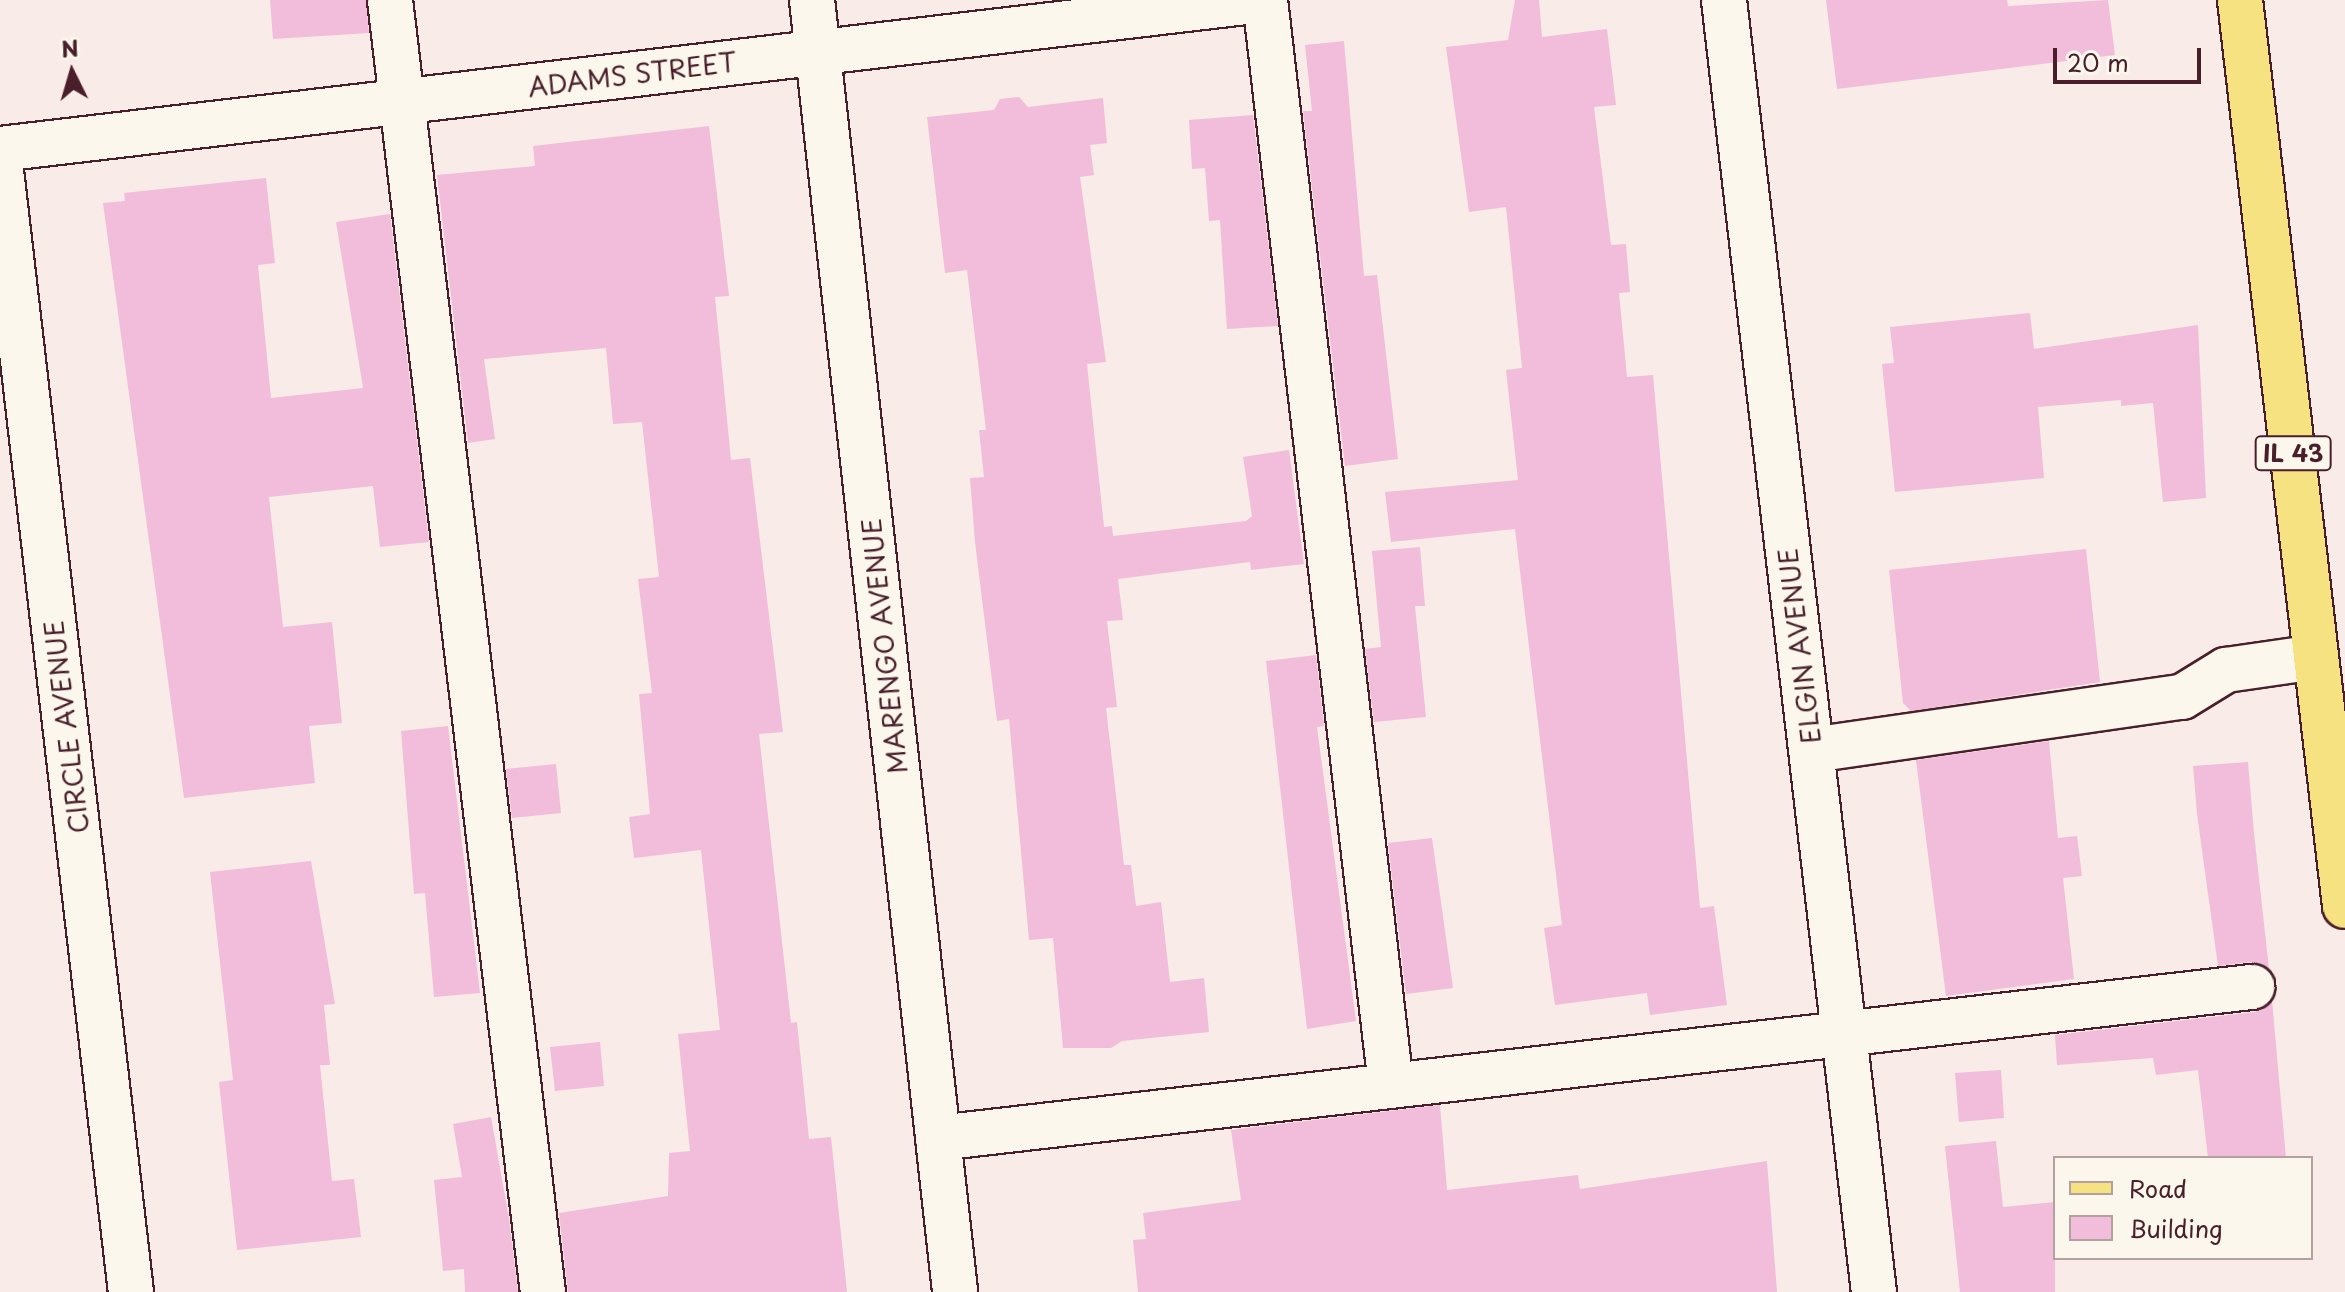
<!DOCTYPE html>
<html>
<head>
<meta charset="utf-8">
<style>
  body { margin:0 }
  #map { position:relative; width:2345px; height:1292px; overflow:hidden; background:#f9ebe8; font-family:"Playpen Sans",sans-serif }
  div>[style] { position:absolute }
  .building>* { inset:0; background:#f1bdda }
  .roads { filter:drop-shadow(2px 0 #4a1f2b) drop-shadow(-2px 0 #4a1f2b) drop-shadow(0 2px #4a1f2b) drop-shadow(0 -2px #4a1f2b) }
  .minor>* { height:44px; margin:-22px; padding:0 22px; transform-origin:22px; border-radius:22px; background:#fbf7ec }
  .major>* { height:44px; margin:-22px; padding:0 22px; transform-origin:22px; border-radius:22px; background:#f7e281 }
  span { translate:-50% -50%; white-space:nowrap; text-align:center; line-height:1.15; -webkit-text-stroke:8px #fbf7ec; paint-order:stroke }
  .shield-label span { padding:2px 6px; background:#fbf7ec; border:2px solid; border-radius:6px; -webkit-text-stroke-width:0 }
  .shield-label { font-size:24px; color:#4a1f2b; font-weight:700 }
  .street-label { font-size:26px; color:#4a1f2b }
  .legend { position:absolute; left:2053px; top:1156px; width:260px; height:104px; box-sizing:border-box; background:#fbf7ec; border:2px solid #b4a19f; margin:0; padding:10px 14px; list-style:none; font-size:24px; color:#4a1f2b }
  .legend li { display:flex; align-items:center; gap:16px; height:40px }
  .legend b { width:40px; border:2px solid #b4a19f }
  .north { position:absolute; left:32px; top:32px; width:80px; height:80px; -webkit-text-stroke:6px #fbf7ec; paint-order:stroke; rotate:355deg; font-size:22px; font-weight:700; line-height:32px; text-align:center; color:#4a1f2b }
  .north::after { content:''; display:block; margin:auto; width:28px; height:36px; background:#4a1f2b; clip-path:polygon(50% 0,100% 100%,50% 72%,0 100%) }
  .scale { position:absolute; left:2053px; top:48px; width:148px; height:36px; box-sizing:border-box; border:4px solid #4a1f2b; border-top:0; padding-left:10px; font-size:24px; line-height:28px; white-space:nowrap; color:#4a1f2b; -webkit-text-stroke:6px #fbf7ec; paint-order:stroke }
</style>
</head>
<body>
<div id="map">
  <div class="building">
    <div style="clip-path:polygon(270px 0,366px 0,369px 33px,273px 39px)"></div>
    <div style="clip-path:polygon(1515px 0,1539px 0,1542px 37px,1607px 29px,1616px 105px,1594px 107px,1611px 245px,1626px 244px,1630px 292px,1619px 293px,1627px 377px,1653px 375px,1700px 908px,1714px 906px,1727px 1005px,1650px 1015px,1647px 993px,1555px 1005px,1544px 928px,1562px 925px,1515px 529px,1391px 542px,1385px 492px,1518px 480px,1506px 370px,1522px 368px,1506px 207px,1469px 212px,1446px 47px,1508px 40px)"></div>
    <div style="clip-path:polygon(1826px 0,2007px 0,2008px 6px,2108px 0,2115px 55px,1837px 89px)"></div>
    <div style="clip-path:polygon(1344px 41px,1364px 276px,1377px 275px,1398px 459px,1345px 466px,1303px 111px,1312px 111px,1305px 45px)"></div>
    <div style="clip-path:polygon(1019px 97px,1028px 107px,1103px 98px,1107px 143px,1090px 145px,1094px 175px,1080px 177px,1106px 362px,1087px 364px,1104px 527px,1112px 526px,1113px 536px,1246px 521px,1252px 516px,1243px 457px,1289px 450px,1304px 564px,1251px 570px,1250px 562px,1118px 579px,1123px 620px,1107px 621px,1117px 707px,1106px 708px,1124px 865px,1131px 865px,1136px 906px,1161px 902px,1170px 982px,1204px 978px,1209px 1032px,1122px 1041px,1111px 1048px,1063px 1048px,1053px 938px,1029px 940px,1009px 719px,997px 721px,975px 542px,970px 478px,984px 477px,979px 430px,986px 430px,967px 270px,945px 273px,927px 117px,994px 110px,1000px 99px)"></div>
    <div style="clip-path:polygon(1253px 115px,1278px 326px,1227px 329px,1220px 220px,1209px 221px,1205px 168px,1192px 169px,1189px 120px)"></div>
    <div style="clip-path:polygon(709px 126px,729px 296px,715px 297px,731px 460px,750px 458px,783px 732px,759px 734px,791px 1023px,797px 1022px,809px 1139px,831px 1137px,847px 1292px,568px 1292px,559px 1213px,668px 1196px,669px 1153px,690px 1151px,678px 1034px,720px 1030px,701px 850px,634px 858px,629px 817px,650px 814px,639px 694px,652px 693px,638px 579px,659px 577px,642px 422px,613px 424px,606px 348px,484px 359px,495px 439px,468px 443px,437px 175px,535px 166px,533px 146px)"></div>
    <div style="clip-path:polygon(266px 178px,275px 263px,258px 265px,271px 398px,363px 388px,336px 222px,390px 214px,429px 542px,380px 547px,373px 486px,269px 497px,283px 627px,332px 622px,342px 723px,309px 726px,315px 783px,184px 798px,103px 203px,125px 201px,124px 193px)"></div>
    <div style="clip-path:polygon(2030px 313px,2034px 349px,2198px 325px,2206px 498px,2163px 502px,2153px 403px,2121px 406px,2121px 400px,2038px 407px,2044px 478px,1895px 492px,1882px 364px,1894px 363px,1890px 327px)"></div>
    <div style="clip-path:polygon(1420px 547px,1425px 606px,1415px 606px,1426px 717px,1374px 722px,1365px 649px,1381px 647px,1372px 551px)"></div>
    <div style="clip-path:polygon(2086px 549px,2100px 682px,1911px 711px,1903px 703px,1889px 570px)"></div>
    <div style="clip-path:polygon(1316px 655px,1324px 726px,1317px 727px,1356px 1021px,1307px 1029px,1266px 661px)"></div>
    <div style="clip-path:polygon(448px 726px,480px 993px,434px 997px,425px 893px,414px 894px,401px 731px)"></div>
    <div style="clip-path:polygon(2049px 741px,2058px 838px,2077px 836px,2082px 876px,2063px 878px,2074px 979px,1946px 996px,1916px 760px)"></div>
    <div style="clip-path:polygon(2248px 762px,2254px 833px,2269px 969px,2250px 962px,2218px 966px,2197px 814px,2193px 766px)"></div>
    <div style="clip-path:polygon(556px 764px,561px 813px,512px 818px,506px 769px)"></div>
    <div style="clip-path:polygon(1432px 838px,1453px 988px,1406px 994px,1388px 843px)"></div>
    <div style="clip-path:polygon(311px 861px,335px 1004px,324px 1005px,330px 1065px,320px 1065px,332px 1181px,354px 1179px,361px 1237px,237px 1250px,219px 1082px,233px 1080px,210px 872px)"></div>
    <div style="clip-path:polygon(2272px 1000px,2286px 1158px,2208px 1158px,2198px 1070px,2156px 1075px,2153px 1058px,2057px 1065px,2055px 1035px,2255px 1012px)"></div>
    <div style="clip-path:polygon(600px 1042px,604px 1086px,555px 1091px,550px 1047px)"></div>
    <div style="clip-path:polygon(2001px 1070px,2004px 1118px,1959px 1122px,1955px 1073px)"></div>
    <div style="clip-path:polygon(1440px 1105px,1447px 1190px,1578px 1175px,1580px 1189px,1767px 1161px,1777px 1292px,1138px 1292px,1133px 1240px,1146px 1239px,1143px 1213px,1241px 1200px,1231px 1130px)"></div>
    <div style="clip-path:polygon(491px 1117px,509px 1219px,518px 1292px,465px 1292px,464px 1269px,443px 1271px,434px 1180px,462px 1177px,453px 1124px)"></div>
    <div style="clip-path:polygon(1996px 1141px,2003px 1207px,2055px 1202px,2055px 1292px,1960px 1292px,1945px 1146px)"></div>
  </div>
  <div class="roads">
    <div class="minor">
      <div style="left:390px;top:0;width:1301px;rotate:83.25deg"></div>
      <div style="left:812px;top:0;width:1300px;rotate:83.68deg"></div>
      <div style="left:1265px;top:0;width:1093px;rotate:83.38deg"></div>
      <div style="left:1724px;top:0;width:1301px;rotate:83.38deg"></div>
      <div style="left:0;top:149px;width:1272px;rotate:-6.73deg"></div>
      <div style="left:0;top:162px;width:1138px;rotate:83.39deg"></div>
      <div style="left:1812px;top:750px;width:374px;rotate:-8.2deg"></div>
      <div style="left:2182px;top:697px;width:52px;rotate:-31.5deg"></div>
      <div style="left:2226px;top:670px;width:91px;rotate:-8.2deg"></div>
      <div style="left:938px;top:1138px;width:1323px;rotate:-6.56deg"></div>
    </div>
    <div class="major">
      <div style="left:2240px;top:0;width:912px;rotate:83.39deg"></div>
    </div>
  </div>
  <div class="shield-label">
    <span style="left:2293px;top:453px">IL 43</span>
  </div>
  <div class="street-label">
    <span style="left:632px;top:74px;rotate:-7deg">ADAMS STREET</span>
    <span style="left:884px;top:646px;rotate:-96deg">MARENGO AVENUE</span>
    <span style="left:1799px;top:646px;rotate:-97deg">ELGIN AVENUE</span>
    <span style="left:66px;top:727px;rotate:-97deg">CIRCLE AVENUE</span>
  </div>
  <ul class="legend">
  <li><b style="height:10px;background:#f7e281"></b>Road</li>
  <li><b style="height:22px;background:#f1bdda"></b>Building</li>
  </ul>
  <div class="north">N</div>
  <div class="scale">20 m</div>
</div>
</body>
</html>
